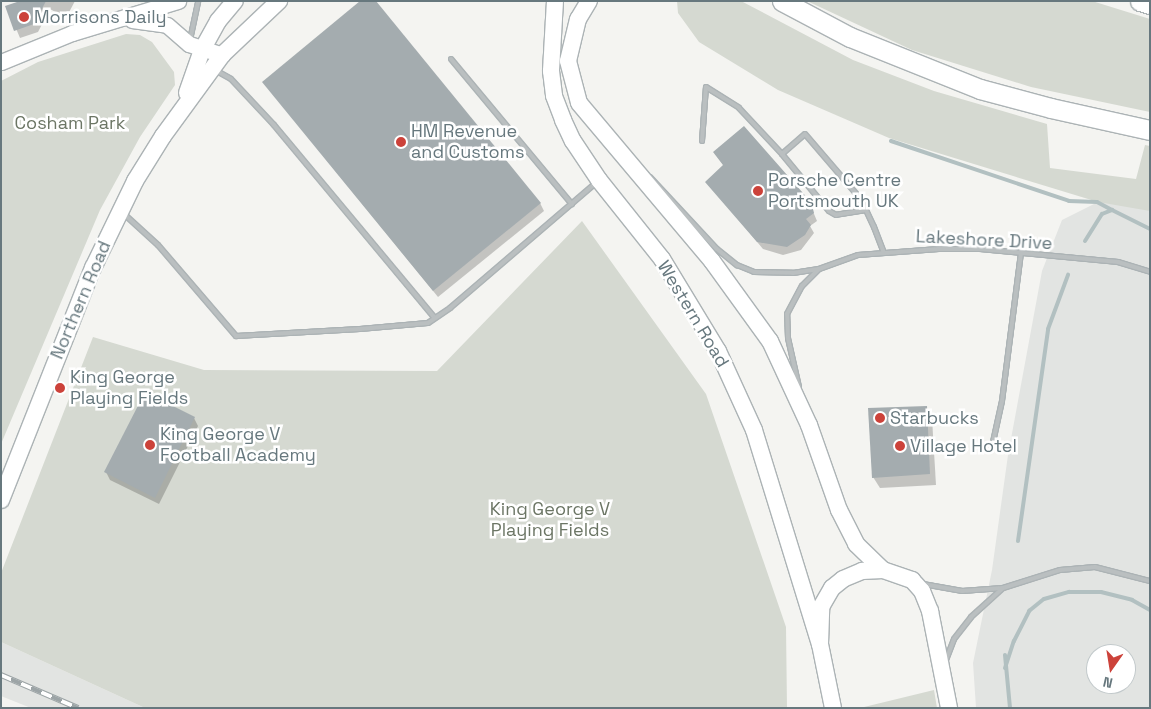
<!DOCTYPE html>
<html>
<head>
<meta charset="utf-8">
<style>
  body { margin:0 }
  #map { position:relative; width:1151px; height:709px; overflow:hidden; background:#f4f4f1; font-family:"Space Grotesk",sans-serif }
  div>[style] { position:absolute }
  .built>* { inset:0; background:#e2e4e2 }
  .green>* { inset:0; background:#d5d9d1 }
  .shadow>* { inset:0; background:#0003 }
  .stream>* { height:4px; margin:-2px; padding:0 2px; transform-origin:2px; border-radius:2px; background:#b2c0c1 }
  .building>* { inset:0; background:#a4acaf }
  .roads { filter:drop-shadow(1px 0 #acb3b5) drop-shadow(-1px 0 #acb3b5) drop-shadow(0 1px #acb3b5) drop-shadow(0 -1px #acb3b5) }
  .lane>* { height:4px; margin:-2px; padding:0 2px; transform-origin:2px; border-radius:2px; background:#babfc0 }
  .secondary>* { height:15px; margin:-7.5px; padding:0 7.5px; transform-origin:7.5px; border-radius:7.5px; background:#fff }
  .primary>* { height:16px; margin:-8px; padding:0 8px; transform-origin:8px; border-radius:8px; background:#fff }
  .highway>* { height:19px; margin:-9.5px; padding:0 9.5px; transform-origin:9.5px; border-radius:9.5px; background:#fff }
  .rail>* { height:5.5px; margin-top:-2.75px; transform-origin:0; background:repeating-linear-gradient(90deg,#fff 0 11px,#9ca4a6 0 22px); box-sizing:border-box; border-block:1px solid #9ca4a6 }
  .dots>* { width:14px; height:14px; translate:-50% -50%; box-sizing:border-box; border:2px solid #fff; border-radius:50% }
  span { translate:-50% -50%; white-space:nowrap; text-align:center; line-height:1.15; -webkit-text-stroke:5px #fff; paint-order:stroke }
  .poi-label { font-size:18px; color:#67787e }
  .left { translate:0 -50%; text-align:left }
  .park-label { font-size:18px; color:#6c7665 }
  .street-label { font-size:18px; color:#67787e }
  .frame { position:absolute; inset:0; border:2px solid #67787e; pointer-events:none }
  .north { position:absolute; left:1086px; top:644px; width:50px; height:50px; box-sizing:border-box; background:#fff; border:1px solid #c2c9cb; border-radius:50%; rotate:193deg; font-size:14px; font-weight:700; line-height:20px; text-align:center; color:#67787e }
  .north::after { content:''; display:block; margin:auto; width:18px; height:22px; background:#cc423a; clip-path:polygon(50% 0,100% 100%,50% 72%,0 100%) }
</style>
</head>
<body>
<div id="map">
  <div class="built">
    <div style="clip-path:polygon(evenodd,1150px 200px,1150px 708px,976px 708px,973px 663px,992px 570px,1008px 455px,1042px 271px,1062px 220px,1098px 202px,1150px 200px,1096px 654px,1126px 654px,1126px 684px,1096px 684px,1096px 654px)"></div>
    <div style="clip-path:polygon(1px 642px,145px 708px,31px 708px,1px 696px)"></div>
  </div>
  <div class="green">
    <div style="clip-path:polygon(677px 1px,741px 1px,853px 60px,934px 91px,1047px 124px,1050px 168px,1136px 179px,1145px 145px,1150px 146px,1150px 211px,1098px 202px,889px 138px,778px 90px,699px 42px,678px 13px)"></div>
    <div style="clip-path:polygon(807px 1px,1092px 1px,1150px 19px,1150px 112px,1031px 87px,912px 50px)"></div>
    <div style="clip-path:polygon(126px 34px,140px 35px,152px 42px,174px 72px,175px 85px,140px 137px,100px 210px,1px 444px,1px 81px,38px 62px)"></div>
    <div style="clip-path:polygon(582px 221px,706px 394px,786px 627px,787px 708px,145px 708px,1px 642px,1px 573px,93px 337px,204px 370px,437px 371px)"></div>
    <div style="clip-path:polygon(934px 690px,937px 708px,860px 708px)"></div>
  </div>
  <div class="shadow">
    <div style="clip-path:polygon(23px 1px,75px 1px,66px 18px,50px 9px,38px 32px,20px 38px,7px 7px)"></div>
    <div style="clip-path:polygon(263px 82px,540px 203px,544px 211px,438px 297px)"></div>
    <div style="clip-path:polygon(714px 152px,809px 202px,817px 221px,810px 226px,814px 233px,801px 250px,783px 255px,763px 249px,707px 182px,724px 166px)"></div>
    <div style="clip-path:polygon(926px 407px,932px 418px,936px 485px,880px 488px,873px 477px)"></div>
    <div style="clip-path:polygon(194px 418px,198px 426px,159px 504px,110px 480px,106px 472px)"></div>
  </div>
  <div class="stream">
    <div style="left:891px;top:141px;width:188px;rotate:18.6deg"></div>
    <div style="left:1069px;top:201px;width:28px;rotate:2deg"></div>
    <div style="left:1097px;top:202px;width:17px;rotate:28deg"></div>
    <div style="left:1085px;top:241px;width:32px;rotate:-58deg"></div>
    <div style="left:1102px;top:214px;width:11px;rotate:-22deg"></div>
    <div style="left:1112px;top:210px;width:42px;rotate:26.6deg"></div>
    <div style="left:1018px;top:541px;width:214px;rotate:-81.9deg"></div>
    <div style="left:1048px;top:329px;width:58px;rotate:-69.7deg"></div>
    <div style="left:1005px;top:655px;width:53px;rotate:84.6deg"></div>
    <div style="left:1005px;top:668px;width:28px;rotate:-72deg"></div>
    <div style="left:1014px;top:641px;width:34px;rotate:-63deg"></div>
    <div style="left:1029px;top:611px;width:19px;rotate:-39deg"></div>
    <div style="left:1044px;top:599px;width:26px;rotate:-16deg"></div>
    <div style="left:1069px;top:592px;width:32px"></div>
    <div style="left:1101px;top:592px;width:32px;rotate:14deg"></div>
    <div style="left:1132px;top:600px;width:21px;rotate:29deg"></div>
  </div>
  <div class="building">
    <div style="clip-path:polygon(20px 1px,46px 1px,34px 24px,14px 31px,5px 6px)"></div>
    <div style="clip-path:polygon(360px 1px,376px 1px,541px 203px,433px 291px,262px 82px)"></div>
    <div style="clip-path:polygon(744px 126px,810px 201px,813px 209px,814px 213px,806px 219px,811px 225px,805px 235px,787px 247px,757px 242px,705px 182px,723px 165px,713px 152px)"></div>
    <div style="clip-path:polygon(145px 392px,195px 417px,155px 498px,104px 472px)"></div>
    <div style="clip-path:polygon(927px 406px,930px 474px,872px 478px,868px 408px)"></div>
  </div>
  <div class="roads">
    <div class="lane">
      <div style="left:190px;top:40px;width:40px;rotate:-78deg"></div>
      <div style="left:451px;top:59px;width:189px;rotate:50.2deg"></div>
      <div style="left:215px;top:70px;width:18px;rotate:29deg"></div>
      <div style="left:231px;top:79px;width:63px;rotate:46.9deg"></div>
      <div style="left:274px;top:125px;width:251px;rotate:50.2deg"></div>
      <div style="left:702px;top:141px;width:54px;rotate:-85.8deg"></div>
      <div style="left:706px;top:87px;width:39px;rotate:32deg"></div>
      <div style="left:739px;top:108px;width:63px;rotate:46.9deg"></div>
      <div style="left:650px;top:177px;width:98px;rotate:47.1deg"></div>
      <div style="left:717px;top:249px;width:26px;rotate:39deg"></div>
      <div style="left:737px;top:265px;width:18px;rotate:22deg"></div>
      <div style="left:754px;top:272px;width:39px;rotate:1deg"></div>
      <div style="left:793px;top:273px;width:26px;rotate:-9deg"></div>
      <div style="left:819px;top:269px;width:41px;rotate:-19.7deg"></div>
      <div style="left:858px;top:255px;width:81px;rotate:-4.2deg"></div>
      <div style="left:939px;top:249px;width:41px"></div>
      <div style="left:980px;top:249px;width:139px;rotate:5.4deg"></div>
      <div style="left:1118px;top:262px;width:34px;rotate:17deg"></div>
      <div style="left:866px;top:210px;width:30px;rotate:171deg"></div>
      <div style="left:836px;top:215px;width:8px;rotate:-150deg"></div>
      <div style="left:829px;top:211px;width:74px;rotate:-129.5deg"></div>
      <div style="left:782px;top:154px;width:30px;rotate:-41deg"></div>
      <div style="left:805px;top:134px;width:83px;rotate:49.4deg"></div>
      <div style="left:859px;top:197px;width:15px;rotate:62deg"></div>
      <div style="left:866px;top:210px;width:19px;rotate:65deg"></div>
      <div style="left:874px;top:227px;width:26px;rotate:69deg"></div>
      <div style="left:124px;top:214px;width:46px;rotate:42.4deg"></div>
      <div style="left:158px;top:245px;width:120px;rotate:49.4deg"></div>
      <div style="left:236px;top:336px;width:124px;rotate:-3.2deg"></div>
      <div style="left:360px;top:329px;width:68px;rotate:-5deg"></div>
      <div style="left:428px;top:323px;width:27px;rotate:-34deg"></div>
      <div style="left:450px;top:308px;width:192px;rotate:-40.6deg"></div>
      <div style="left:799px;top:387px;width:50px;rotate:-102.7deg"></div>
      <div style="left:788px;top:338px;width:24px;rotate:-92deg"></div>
      <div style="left:787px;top:314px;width:32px;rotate:-62deg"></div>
      <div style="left:802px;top:286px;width:24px;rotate:-45deg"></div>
      <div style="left:993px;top:442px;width:42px;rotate:-77.6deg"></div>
      <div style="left:1002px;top:401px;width:149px;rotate:-82.7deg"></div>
      <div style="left:923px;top:584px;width:40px;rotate:10deg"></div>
      <div style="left:962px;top:591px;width:41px;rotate:-4.2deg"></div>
      <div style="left:1003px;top:588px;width:60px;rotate:-17.5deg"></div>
      <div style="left:1060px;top:570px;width:35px;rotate:-5deg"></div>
      <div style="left:1095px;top:567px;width:57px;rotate:14.3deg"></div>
      <div style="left:946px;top:660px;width:22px;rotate:-69deg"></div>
      <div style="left:954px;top:639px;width:28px;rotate:-52deg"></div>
      <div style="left:971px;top:617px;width:43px;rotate:-42.2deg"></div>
    </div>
    <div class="secondary">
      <div style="left:132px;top:20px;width:35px;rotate:8deg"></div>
      <div style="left:167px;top:25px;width:29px;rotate:41deg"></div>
      <div style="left:189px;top:44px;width:35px;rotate:18deg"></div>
      <div style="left:1px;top:62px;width:77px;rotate:-22.2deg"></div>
      <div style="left:72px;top:33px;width:111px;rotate:-16.8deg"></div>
    </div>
    <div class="primary">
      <div style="left:555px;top:1px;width:70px;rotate:93.3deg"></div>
      <div style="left:551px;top:71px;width:25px;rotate:83deg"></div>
      <div style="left:554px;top:96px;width:26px;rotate:69deg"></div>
      <div style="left:563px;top:120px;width:23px;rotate:65deg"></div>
      <div style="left:573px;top:141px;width:47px;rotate:56.3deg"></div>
      <div style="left:599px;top:180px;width:101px;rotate:51.4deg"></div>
      <div style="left:662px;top:259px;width:108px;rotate:58.7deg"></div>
      <div style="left:718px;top:351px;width:87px;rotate:65.5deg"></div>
      <div style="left:754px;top:430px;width:224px;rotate:72.9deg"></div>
      <div style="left:589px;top:1px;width:21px;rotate:121deg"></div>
      <div style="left:578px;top:19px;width:43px;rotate:103.4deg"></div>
      <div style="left:568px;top:61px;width:43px;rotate:75.3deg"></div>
      <div style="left:579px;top:103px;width:207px;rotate:49.9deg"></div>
      <div style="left:712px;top:261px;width:99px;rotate:54.1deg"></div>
      <div style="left:770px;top:341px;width:93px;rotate:65.1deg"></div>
      <div style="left:809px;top:425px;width:90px;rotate:70.6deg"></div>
      <div style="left:839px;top:510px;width:38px;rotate:63deg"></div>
      <div style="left:856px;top:544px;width:37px;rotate:44deg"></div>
      <div style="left:187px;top:93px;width:46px;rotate:-70.8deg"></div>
      <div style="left:202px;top:50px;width:33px;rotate:-61deg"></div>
      <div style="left:218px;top:21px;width:26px;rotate:-50deg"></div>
      <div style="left:1px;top:500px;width:250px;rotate:-68.4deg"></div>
      <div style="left:93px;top:268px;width:97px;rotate:-64.2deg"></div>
      <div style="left:135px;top:181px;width:53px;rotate:-58.1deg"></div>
      <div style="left:163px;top:136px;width:100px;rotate:-53.9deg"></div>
      <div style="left:222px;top:55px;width:79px;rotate:-43.5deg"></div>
      <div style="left:833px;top:708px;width:65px;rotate:-101.5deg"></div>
      <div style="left:820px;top:644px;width:37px;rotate:-88deg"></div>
      <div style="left:821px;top:607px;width:22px;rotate:-60deg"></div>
      <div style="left:832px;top:588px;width:14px;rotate:-39deg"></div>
      <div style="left:843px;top:579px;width:21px;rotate:-23deg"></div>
      <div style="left:862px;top:571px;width:21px;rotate:-3deg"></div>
      <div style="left:883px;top:570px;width:31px;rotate:19deg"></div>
      <div style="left:912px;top:580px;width:15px;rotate:48deg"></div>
      <div style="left:922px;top:591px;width:22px;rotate:68deg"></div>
      <div style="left:930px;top:611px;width:99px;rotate:78.9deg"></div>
    </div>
    <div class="highway">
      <div style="left:782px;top:1px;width:77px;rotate:27.9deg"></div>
      <div style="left:850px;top:37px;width:140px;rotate:21.8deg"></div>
      <div style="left:980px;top:89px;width:73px;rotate:15deg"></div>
      <div style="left:1051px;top:108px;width:101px;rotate:12.5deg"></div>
      <div style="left:1140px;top:1px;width:10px;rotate:17deg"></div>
    </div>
  </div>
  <div class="rail">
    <div style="left:1px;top:675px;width:84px;rotate:23.2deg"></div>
  </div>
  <div class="dots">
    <div style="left:24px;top:17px;background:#cc423a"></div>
    <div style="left:401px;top:142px;background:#cc423a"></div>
    <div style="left:758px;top:191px;background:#cc423a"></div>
    <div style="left:60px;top:388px;background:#cc423a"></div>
    <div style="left:880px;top:418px;background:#cc423a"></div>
    <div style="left:150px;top:445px;background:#cc423a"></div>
    <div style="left:900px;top:446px;background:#cc423a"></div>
  </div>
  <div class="poi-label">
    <span class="left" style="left:34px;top:17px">Morrisons Daily</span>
    <span class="left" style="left:411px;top:142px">HM Revenue<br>and Customs</span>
    <span class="left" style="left:768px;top:191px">Porsche Centre<br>Portsmouth UK</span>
    <span class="left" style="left:70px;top:388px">King George<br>Playing Fields</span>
    <span class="left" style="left:890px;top:418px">Starbucks</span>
    <span class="left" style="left:160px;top:445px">King George V<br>Football Academy</span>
    <span class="left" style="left:910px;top:446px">Village Hotel</span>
  </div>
  <div class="park-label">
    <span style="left:70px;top:123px">Cosham Park</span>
    <span style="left:550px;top:520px">King George V<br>Playing Fields</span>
  </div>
  <div class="street-label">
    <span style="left:984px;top:240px;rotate:3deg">Lakeshore Drive</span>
    <span style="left:81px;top:300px;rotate:-67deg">Northern Road</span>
    <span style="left:693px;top:314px;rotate:59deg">Western Road</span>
  </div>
  <div class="frame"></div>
  <div class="north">N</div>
</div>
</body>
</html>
